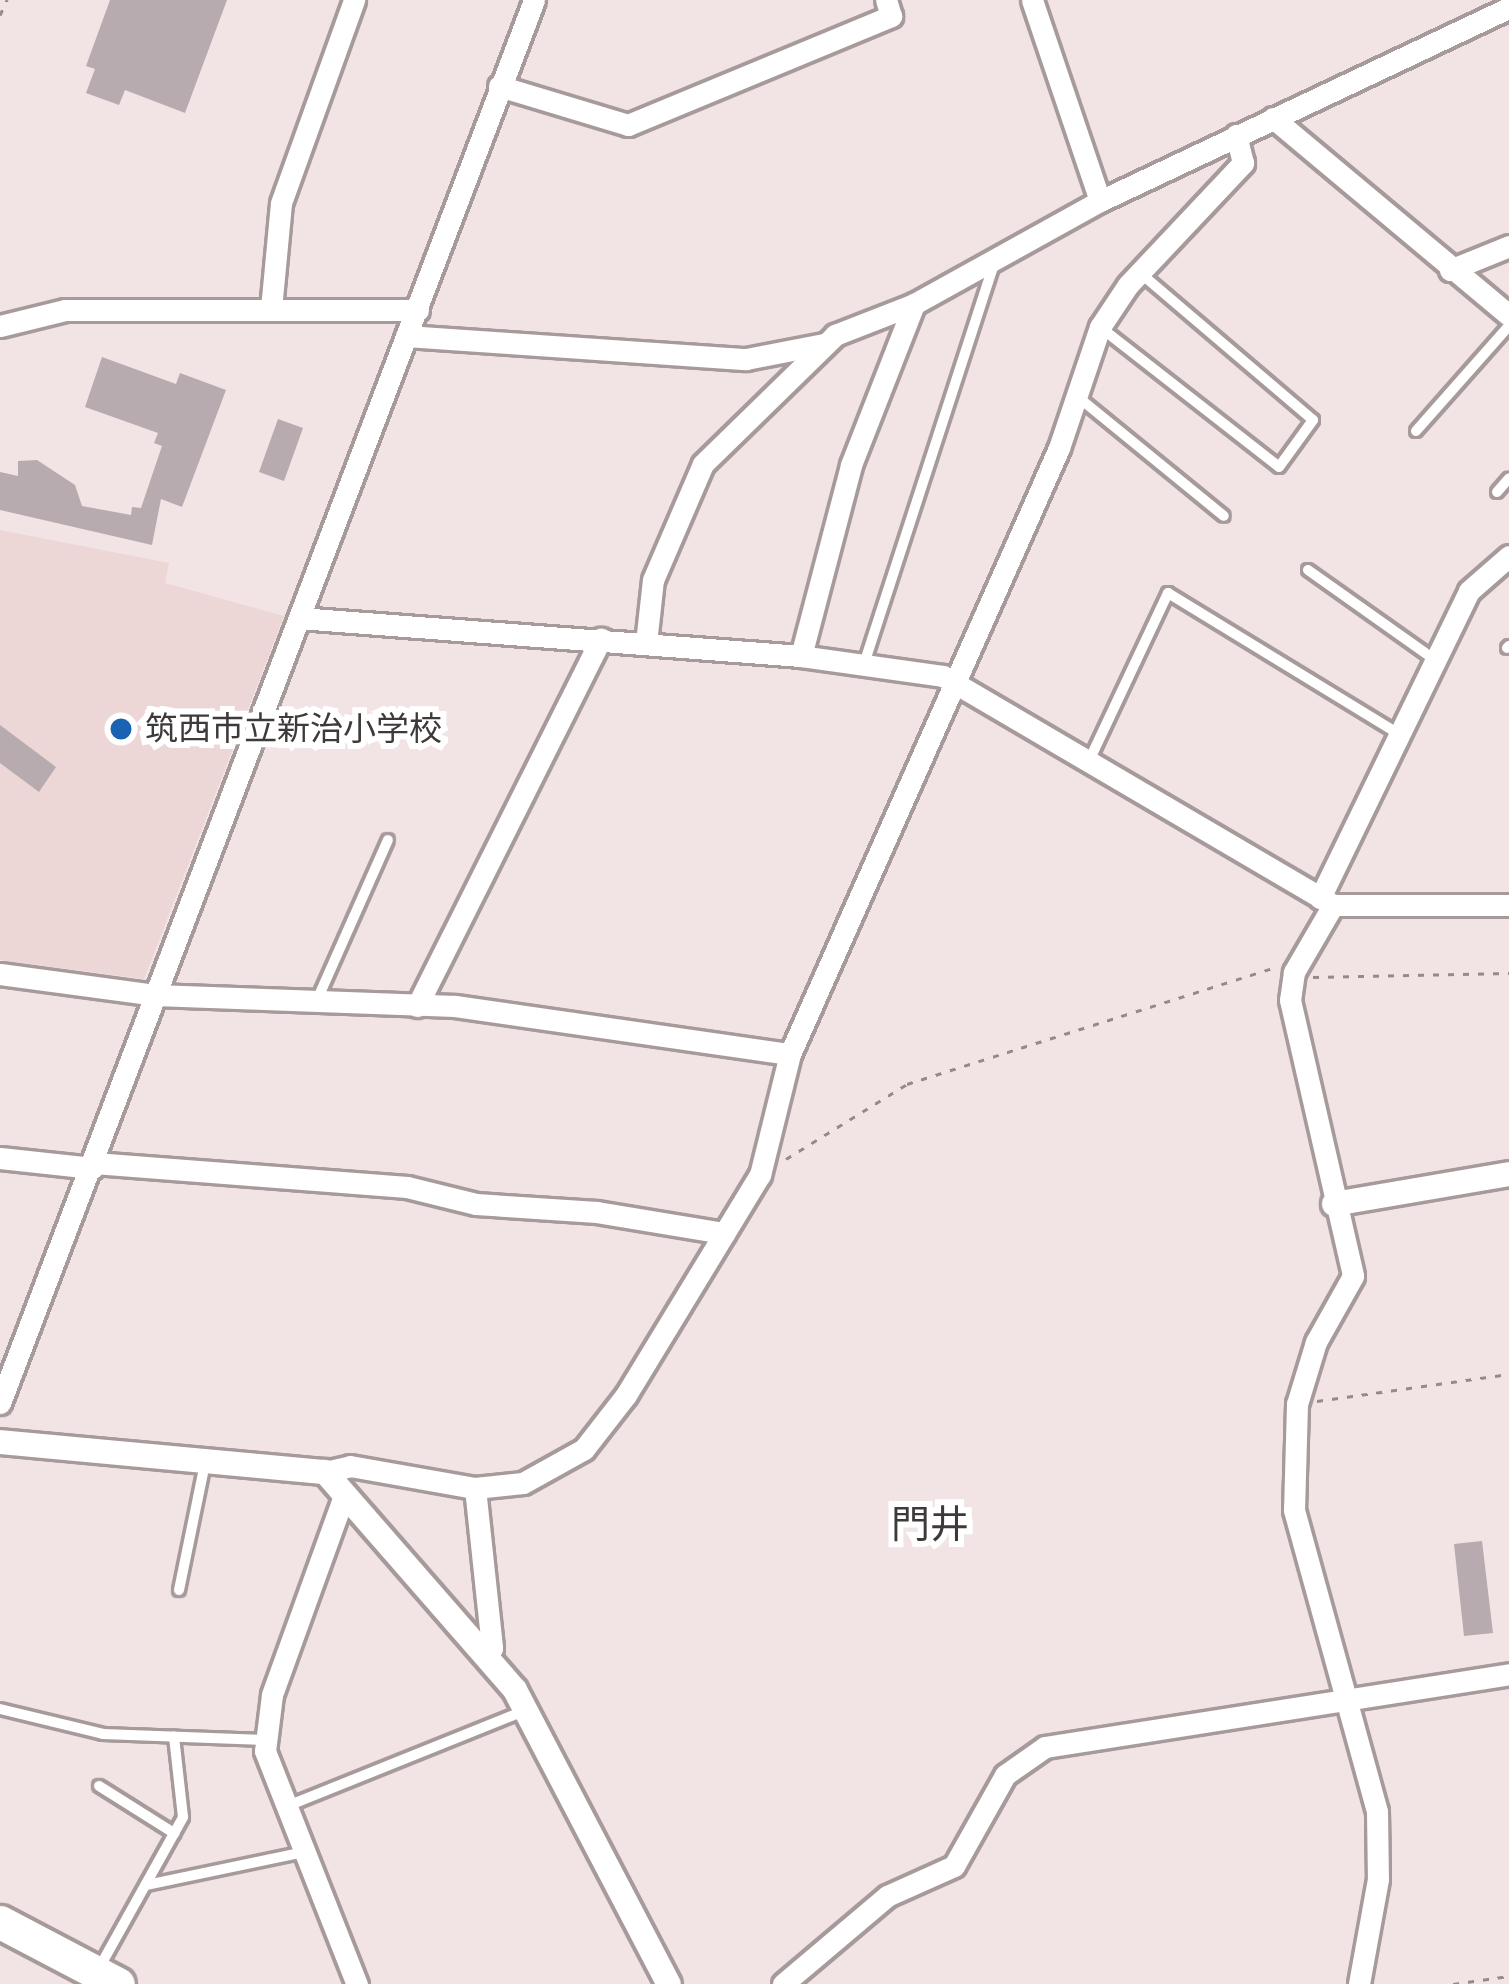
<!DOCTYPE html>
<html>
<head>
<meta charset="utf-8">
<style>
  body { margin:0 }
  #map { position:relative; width:1509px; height:1984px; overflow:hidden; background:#f2e4e4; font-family:"Work Sans","Noto Sans JP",sans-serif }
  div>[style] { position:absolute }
  .built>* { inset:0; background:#ecd6d6 }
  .building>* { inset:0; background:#b7abaf }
  .path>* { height:3px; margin-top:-1.5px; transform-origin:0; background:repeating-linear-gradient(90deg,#938a8a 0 6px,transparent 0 15px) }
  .roads { filter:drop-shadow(3px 0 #a79a9a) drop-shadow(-3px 0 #a79a9a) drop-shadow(0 3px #a79a9a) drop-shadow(0 -3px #a79a9a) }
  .service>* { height:10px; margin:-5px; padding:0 5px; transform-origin:5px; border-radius:5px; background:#fff }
  .minor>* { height:21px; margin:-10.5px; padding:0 10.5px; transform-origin:10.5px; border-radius:10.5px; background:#fff }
  .tertiary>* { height:24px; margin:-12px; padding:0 12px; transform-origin:12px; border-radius:12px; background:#fff }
  .trunk>* { height:33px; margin:-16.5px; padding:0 16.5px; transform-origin:16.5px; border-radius:16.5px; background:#fff }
  .dots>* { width:33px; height:33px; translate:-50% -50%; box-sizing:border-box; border:6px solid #fff; border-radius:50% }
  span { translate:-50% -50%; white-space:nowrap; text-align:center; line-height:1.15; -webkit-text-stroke:12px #fff; paint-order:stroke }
  .poi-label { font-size:33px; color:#3f3a3a }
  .left { translate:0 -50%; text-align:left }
  .quarter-label { font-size:39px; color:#3f3a3a }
</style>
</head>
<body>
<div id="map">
  <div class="built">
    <div style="clip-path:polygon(0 530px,169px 563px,165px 583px,284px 616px,144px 979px,0 960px)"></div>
  </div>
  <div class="building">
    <div style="clip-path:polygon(110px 0,227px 0,185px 113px,125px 90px,119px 105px,86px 93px,95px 69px,86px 66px)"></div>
    <div style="clip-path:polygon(102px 357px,176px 384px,180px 373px,226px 390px,182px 507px,161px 499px,152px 545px,0 510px,0 472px,18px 476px,18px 461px,37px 460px,75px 485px,82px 506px,131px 515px,132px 507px,141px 508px,162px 446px,154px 443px,158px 433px,85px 407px)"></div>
    <div style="clip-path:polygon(278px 419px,303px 428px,284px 481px,259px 472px)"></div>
    <div style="clip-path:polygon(0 725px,56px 767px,39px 792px,0 763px)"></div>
    <div style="clip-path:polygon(1482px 1541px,1493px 1633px,1464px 1636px,1454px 1544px)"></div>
  </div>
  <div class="path">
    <div style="left:0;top:15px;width:17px;rotate:-65deg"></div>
    <div style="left:1313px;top:977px;width:196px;rotate:-1.2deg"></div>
    <div style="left:786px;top:1159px;width:142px;rotate:-31.8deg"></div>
    <div style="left:907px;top:1084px;width:387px;rotate:-17.6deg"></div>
    <div style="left:1317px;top:1401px;width:194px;rotate:-8deg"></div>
    <div style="left:1453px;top:1984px;width:57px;rotate:-8.1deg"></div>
  </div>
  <div class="roads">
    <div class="service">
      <div style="left:1100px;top:327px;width:227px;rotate:38deg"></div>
      <div style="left:1279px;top:467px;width:58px;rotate:-54.1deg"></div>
      <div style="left:1313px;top:420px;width:228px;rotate:-139.6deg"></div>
      <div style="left:1078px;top:397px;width:188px;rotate:39.2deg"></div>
      <div style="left:1416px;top:431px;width:140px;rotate:-48.5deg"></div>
      <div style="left:1497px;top:492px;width:18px;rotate:-49deg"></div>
      <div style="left:1308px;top:570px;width:156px;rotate:35.3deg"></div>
      <div style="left:1507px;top:648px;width:3px;rotate:-45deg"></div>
      <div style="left:864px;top:664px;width:422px;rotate:-72deg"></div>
      <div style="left:1088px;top:763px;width:188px;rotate:-64.8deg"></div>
      <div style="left:1168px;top:593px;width:271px;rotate:31.4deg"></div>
      <div style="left:317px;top:1000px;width:175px;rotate:-66.1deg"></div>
      <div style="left:179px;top:1590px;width:130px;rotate:-78.4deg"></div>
      <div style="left:0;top:1709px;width:106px;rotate:13.6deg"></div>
      <div style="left:103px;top:1734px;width:162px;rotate:2.1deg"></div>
      <div style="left:99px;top:1786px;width:89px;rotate:32.1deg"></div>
      <div style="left:285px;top:1807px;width:258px;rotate:-21.9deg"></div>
      <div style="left:146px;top:1885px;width:161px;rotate:-11.8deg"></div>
      <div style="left:98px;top:1970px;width:175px;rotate:-60.9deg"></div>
      <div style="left:183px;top:1817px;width:81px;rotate:-96.4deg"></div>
    </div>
    <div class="minor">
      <div style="left:1032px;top:0;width:212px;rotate:71.3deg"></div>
      <div style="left:499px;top:86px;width:135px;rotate:16.8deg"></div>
      <div style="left:628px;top:125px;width:285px;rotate:-22.5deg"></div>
      <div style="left:891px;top:16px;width:17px;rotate:-107deg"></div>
      <div style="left:1273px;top:118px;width:307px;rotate:39.9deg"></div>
      <div style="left:1450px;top:270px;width:64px;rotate:-22.1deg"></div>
      <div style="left:271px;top:309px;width:106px;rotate:-84.6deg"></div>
      <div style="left:281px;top:203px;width:216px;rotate:-70.2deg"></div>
      <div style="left:0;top:326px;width:67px;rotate:-13.8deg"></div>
      <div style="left:65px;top:310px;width:353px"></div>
      <div style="left:406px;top:336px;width:341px;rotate:3.9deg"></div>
      <div style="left:746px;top:359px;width:79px;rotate:-10.9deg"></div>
      <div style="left:299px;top:618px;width:503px;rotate:4.33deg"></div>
      <div style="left:801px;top:656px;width:143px;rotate:8deg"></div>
      <div style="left:943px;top:676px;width:452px;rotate:30.4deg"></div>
      <div style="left:1333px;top:905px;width:176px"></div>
      <div style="left:646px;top:643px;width:63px;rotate:-83.7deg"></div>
      <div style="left:653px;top:580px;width:126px;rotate:-66.7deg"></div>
      <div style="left:703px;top:464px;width:185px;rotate:-44.3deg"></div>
      <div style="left:835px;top:335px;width:85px;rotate:-21.4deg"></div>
      <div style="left:914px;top:304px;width:213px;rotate:-29deg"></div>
      <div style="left:1100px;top:201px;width:452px;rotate:-25.3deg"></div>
      <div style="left:801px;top:656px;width:197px;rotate:-75.3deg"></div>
      <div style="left:851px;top:465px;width:173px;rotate:-68.6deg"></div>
      <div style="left:1320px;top:898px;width:341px;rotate:-64.1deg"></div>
      <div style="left:1469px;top:591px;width:53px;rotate:-41.2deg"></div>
      <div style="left:1333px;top:905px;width:78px;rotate:120.2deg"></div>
      <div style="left:1294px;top:972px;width:28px;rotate:98deg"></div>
      <div style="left:1290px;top:1000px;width:283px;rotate:77.1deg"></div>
      <div style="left:1353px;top:1276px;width:76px;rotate:119.3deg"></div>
      <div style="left:1316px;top:1342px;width:65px;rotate:107deg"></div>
      <div style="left:1297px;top:1404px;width:106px;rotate:91.6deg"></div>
      <div style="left:1294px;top:1510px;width:312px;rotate:74.6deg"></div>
      <div style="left:1377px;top:1811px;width:68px;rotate:89.2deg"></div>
      <div style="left:1378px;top:1879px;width:107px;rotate:100.3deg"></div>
      <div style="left:0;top:974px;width:156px;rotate:7.7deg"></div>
      <div style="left:155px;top:995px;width:300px;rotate:2.1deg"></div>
      <div style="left:455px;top:1006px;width:338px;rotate:8.2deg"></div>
      <div style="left:417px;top:1006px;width:411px;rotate:-63.4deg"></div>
      <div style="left:0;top:1158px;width:93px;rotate:6.2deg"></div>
      <div style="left:94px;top:1163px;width:314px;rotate:4.4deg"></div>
      <div style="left:407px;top:1187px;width:71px;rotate:13.8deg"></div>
      <div style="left:476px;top:1204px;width:121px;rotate:3.8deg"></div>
      <div style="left:597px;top:1212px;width:129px;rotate:9.4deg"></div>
      <div style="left:0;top:1403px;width:1501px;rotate:-69.16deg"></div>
      <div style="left:325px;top:1472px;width:26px;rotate:-13deg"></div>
      <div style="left:350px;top:1466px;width:127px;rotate:10deg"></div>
      <div style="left:475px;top:1488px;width:48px;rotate:-5.9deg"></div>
      <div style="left:523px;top:1483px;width:70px;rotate:-29.1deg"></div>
      <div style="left:584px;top:1449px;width:68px;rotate:-52.1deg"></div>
      <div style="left:626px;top:1395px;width:258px;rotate:-58.7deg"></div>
      <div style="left:760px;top:1175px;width:125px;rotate:-76.1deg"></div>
      <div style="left:790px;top:1054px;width:663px;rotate:-66.06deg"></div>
      <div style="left:1059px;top:448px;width:128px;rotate:-71.3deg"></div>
      <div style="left:1100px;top:327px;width:50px;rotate:-56.3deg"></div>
      <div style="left:1128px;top:285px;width:168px;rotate:-46.7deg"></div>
      <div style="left:1243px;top:163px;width:29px;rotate:-104deg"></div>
      <div style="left:475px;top:1488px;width:161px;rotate:83.9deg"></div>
      <div style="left:492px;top:1648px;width:8px;rotate:140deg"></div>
      <div style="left:345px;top:1493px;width:215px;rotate:109.9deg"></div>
      <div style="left:272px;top:1695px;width:56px;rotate:97.1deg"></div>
      <div style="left:265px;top:1751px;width:251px;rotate:68.5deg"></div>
      <div style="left:783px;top:1984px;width:136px;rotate:-40.2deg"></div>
      <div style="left:887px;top:1896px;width:73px;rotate:-24.1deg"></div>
      <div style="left:954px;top:1866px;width:104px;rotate:-60.7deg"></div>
      <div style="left:1005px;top:1775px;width:49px;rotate:-35deg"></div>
      <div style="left:1045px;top:1747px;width:470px;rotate:-8.9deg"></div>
    </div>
    <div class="tertiary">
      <div style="left:1334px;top:1204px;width:178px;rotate:-9.7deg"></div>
      <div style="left:0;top:1442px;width:326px;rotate:5.3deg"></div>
      <div style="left:325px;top:1472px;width:289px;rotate:48.9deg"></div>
      <div style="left:515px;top:1690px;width:332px;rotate:62.4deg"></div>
    </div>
    <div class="trunk">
      <div style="left:0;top:1922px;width:133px;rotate:27.7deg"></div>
    </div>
  </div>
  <div class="dots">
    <div style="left:121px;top:729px;background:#1a62b2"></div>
  </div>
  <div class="poi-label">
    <span class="left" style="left:145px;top:729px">筑西市立新治小学校</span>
  </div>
  <div class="quarter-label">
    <span style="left:930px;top:1525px">門井</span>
  </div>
</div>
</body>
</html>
